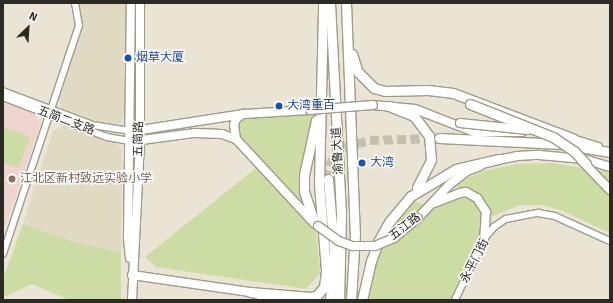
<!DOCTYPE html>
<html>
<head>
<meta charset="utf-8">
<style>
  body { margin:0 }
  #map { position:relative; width:613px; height:303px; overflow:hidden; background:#e9e4d4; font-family:Signika,"Noto Sans SC",sans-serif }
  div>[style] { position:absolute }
  .built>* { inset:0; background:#e1dac2 }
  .education>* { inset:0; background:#edd4cd }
  .green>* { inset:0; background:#ccdca4 }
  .trunk-tunnel>* { height:9px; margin-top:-4.5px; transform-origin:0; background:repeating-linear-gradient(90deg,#c3bfb1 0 9px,transparent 0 13.5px) }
  .roads { filter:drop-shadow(1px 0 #9f9b8b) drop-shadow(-1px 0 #9f9b8b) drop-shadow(0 1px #9f9b8b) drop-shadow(0 -1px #9f9b8b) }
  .minor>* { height:5.5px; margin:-2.75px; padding:0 2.75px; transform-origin:2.75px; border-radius:2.75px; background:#fff }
  .secondary>* { height:8px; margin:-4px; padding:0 4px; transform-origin:4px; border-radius:4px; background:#fff }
  .trunk>* { height:9px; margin:-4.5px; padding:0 4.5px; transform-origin:4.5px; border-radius:4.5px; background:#fff }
  .bridges { filter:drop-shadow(1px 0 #9f9b8b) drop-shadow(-1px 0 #9f9b8b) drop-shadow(0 1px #9f9b8b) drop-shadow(0 -1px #9f9b8b) }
  .secondary-bridge>* { height:8px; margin:-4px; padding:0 4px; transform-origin:4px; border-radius:4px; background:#fff }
  .trunk-bridge>* { height:9px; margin:-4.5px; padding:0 4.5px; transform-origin:4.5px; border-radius:4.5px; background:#fff }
  .dots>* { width:11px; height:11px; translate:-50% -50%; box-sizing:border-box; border:2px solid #fff; border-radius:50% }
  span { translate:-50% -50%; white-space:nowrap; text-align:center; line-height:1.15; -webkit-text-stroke:3px #fff; paint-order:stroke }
  .transit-label { font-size:12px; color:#164399 }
  .left { translate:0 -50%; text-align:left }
  .street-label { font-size:12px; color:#2c2a24 }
  .education-label { font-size:12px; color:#785e54 }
  .frame { position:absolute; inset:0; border:4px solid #2c2a24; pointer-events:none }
  .north { position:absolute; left:8px; top:8px; width:40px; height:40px; -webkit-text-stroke:3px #fff; paint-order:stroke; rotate:25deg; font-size:11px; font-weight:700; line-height:16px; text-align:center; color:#2c2a24 }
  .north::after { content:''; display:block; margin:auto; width:14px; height:18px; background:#2c2a24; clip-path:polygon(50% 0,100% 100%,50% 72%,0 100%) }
</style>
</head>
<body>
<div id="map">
  <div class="built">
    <div style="clip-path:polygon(80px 3px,126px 3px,127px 109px,120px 124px,94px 120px,62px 108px,59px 100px,82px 27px)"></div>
    <div style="clip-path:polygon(64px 125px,117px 144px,122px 150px,121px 252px,80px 244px,23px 224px,53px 131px)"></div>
  </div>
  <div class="education">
    <div style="clip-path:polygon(3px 101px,35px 112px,40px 126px,3px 231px)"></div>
  </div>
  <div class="green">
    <div style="clip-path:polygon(314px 115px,300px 175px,302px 200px,300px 202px,241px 136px,238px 129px,241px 121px,246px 118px)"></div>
    <div style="clip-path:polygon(3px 127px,30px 137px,18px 168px,3px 162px)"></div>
    <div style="clip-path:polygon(551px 163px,610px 172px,610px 233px,563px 211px,542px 205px,520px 205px,493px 216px,490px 215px,478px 194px,469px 189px,458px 190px,457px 186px,469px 177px,488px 170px,518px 164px)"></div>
    <div style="clip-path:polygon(256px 168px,316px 232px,320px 273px,306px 289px,156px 267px,145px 257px)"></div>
    <div style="clip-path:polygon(469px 196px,479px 204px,483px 216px,481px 232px,450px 300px,369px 300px,375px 265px,390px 226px,413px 201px,435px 208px,451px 199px)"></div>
    <div style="clip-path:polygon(23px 224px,80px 244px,121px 252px,121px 300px,69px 300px,32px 284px,3px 297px,3px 279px)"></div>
  </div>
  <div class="trunk-tunnel">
    <div style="left:328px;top:179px;width:13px;rotate:-86deg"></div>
    <div style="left:329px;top:166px;width:13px;rotate:-61deg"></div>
    <div style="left:335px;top:155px;width:12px;rotate:-42deg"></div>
    <div style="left:344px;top:147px;width:27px;rotate:-15deg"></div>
    <div style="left:370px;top:140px;width:67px;rotate:-1.7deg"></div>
  </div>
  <div class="roads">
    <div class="minor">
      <div style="left:3px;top:91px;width:96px;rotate:20.7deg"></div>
      <div style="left:93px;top:125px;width:37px;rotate:9deg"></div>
      <div style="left:3px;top:97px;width:111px;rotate:21deg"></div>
      <div style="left:107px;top:137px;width:23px;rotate:10deg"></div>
      <div style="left:3px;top:254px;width:240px;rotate:-71.6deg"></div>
      <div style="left:79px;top:26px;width:23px;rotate:-100deg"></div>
      <div style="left:455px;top:300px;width:68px;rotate:-64.6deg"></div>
      <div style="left:484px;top:239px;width:16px;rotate:-50deg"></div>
      <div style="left:494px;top:227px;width:14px;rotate:-34deg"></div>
      <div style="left:506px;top:219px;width:33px;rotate:-11deg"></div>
      <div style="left:538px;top:213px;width:17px;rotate:10deg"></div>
      <div style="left:555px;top:216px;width:60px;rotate:24.4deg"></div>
    </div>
    <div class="secondary">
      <div style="left:373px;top:105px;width:42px;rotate:5.4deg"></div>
      <div style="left:415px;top:109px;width:63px;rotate:21.3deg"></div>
      <div style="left:474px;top:132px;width:48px"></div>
      <div style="left:134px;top:131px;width:111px;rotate:-8.8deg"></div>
      <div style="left:244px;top:114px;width:66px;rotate:-3.5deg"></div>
      <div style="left:569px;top:138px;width:30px;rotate:17deg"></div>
      <div style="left:236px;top:139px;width:14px;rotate:-98deg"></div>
      <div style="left:234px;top:125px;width:6px;rotate:-72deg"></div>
      <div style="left:236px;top:119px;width:9px;rotate:-36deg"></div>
      <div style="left:134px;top:141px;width:62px;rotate:-7.5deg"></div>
      <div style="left:195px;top:133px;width:27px;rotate:2deg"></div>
      <div style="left:222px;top:134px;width:15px;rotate:20deg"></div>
      <div style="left:236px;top:139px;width:115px;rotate:47.1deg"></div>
      <div style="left:492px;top:161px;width:25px;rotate:-11deg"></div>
      <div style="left:517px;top:156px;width:22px;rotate:-3deg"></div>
      <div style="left:539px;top:155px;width:45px;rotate:5.1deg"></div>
      <div style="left:584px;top:159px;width:27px;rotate:17deg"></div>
      <div style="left:434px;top:203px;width:28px;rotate:-21deg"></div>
      <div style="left:460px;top:193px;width:6px;rotate:-9deg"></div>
      <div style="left:466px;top:192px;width:13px;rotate:29deg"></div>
      <div style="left:477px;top:198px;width:17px;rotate:57deg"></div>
      <div style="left:486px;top:212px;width:27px;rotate:94deg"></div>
      <div style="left:418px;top:218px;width:45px;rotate:-46.8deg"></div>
      <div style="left:449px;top:185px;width:23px;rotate:-38deg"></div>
      <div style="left:467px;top:171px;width:14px;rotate:-21deg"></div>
      <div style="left:130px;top:258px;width:20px;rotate:-96deg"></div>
      <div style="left:128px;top:238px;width:235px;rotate:-89.3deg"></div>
      <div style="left:132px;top:275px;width:119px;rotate:8.2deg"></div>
      <div style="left:250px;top:292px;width:24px;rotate:19deg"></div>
      <div style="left:132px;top:300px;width:160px;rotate:-87.1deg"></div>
      <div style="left:140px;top:140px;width:137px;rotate:-90deg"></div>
    </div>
    <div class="trunk">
      <div style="left:330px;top:3px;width:212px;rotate:87deg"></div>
      <div style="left:341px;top:215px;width:85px;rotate:91.3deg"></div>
      <div style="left:346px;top:3px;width:230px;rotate:87.8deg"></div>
      <div style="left:355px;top:233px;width:67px;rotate:93.4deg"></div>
      <div style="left:352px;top:54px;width:19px;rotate:72deg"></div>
      <div style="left:358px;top:72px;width:23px;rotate:45deg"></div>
      <div style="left:374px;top:88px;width:11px;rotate:15deg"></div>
      <div style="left:385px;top:91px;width:43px;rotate:-1.3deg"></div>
      <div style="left:428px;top:90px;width:25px;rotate:7deg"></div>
      <div style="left:453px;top:93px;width:129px;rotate:20.8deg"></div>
      <div style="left:389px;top:106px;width:27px;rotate:22deg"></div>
      <div style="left:414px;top:116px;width:25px;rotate:53deg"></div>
      <div style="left:429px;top:136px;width:24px;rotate:85deg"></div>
      <div style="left:431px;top:160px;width:31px;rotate:117deg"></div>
      <div style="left:439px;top:138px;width:123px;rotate:2.8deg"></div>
      <div style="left:562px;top:144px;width:49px;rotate:9.5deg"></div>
      <div style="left:328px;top:179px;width:72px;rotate:85.2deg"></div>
      <div style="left:334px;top:251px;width:49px;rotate:94.7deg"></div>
      <div style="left:314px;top:222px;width:33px;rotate:-108deg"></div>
      <div style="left:304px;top:191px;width:16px;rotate:-90deg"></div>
      <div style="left:304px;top:175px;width:56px;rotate:-77.7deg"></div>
      <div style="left:250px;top:292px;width:61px;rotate:4.7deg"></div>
      <div style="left:311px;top:297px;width:6px;rotate:-18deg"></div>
      <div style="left:317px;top:295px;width:11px;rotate:-49deg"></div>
      <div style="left:324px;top:287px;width:17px;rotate:-83deg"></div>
      <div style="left:326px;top:270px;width:86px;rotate:-94.7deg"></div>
      <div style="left:319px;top:184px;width:181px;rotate:-88.7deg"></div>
      <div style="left:362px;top:300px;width:40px;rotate:-77deg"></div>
      <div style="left:371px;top:261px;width:22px;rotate:-69deg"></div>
      <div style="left:379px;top:240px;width:21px;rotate:-61deg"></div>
      <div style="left:389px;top:222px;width:34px;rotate:-50deg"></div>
      <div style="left:411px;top:196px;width:52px;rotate:-31deg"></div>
      <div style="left:456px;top:169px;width:43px;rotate:-13.4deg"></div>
    </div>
  </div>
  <div class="bridges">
    <div class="secondary-bridge">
      <div style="left:310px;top:110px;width:63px;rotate:-4.5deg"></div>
      <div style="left:460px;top:123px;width:68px;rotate:5.9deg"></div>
      <div style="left:581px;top:160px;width:42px;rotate:46deg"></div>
      <div style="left:318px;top:226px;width:26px;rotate:36deg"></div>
      <div style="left:339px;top:241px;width:14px;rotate:21deg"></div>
      <div style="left:352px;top:246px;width:23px"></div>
      <div style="left:375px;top:246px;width:21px;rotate:-23deg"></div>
      <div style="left:394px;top:238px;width:31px;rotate:-40deg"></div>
    </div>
    <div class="trunk-bridge">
      <div style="left:470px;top:104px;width:89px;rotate:21.7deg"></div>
      <div style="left:553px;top:137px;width:25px;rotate:34deg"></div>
      <div style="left:574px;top:151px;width:18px;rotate:47deg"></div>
    </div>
  </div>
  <div class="dots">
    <div style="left:128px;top:58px;background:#1a4fb4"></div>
    <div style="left:279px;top:106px;background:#1a4fb4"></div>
    <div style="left:362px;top:163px;background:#1a4fb4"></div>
    <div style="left:12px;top:179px;background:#8d6e63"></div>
  </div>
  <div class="transit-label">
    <span class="left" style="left:136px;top:58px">烟草大厦</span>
    <span class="left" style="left:287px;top:106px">大湾重百</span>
    <span class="left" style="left:370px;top:163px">大湾</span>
  </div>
  <div class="street-label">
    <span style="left:66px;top:121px;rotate:21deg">五简二支路</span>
    <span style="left:139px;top:139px;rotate:-89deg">五简路</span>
    <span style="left:338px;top:151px;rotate:-93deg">渝鲁大道</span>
    <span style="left:405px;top:227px;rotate:-38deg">五江路</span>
    <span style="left:475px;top:261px;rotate:-63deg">永平门街</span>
  </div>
  <div class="education-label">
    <span class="left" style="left:20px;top:179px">江北区新村致远实验小学</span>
  </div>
  <div class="frame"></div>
  <div class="north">N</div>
</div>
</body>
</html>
